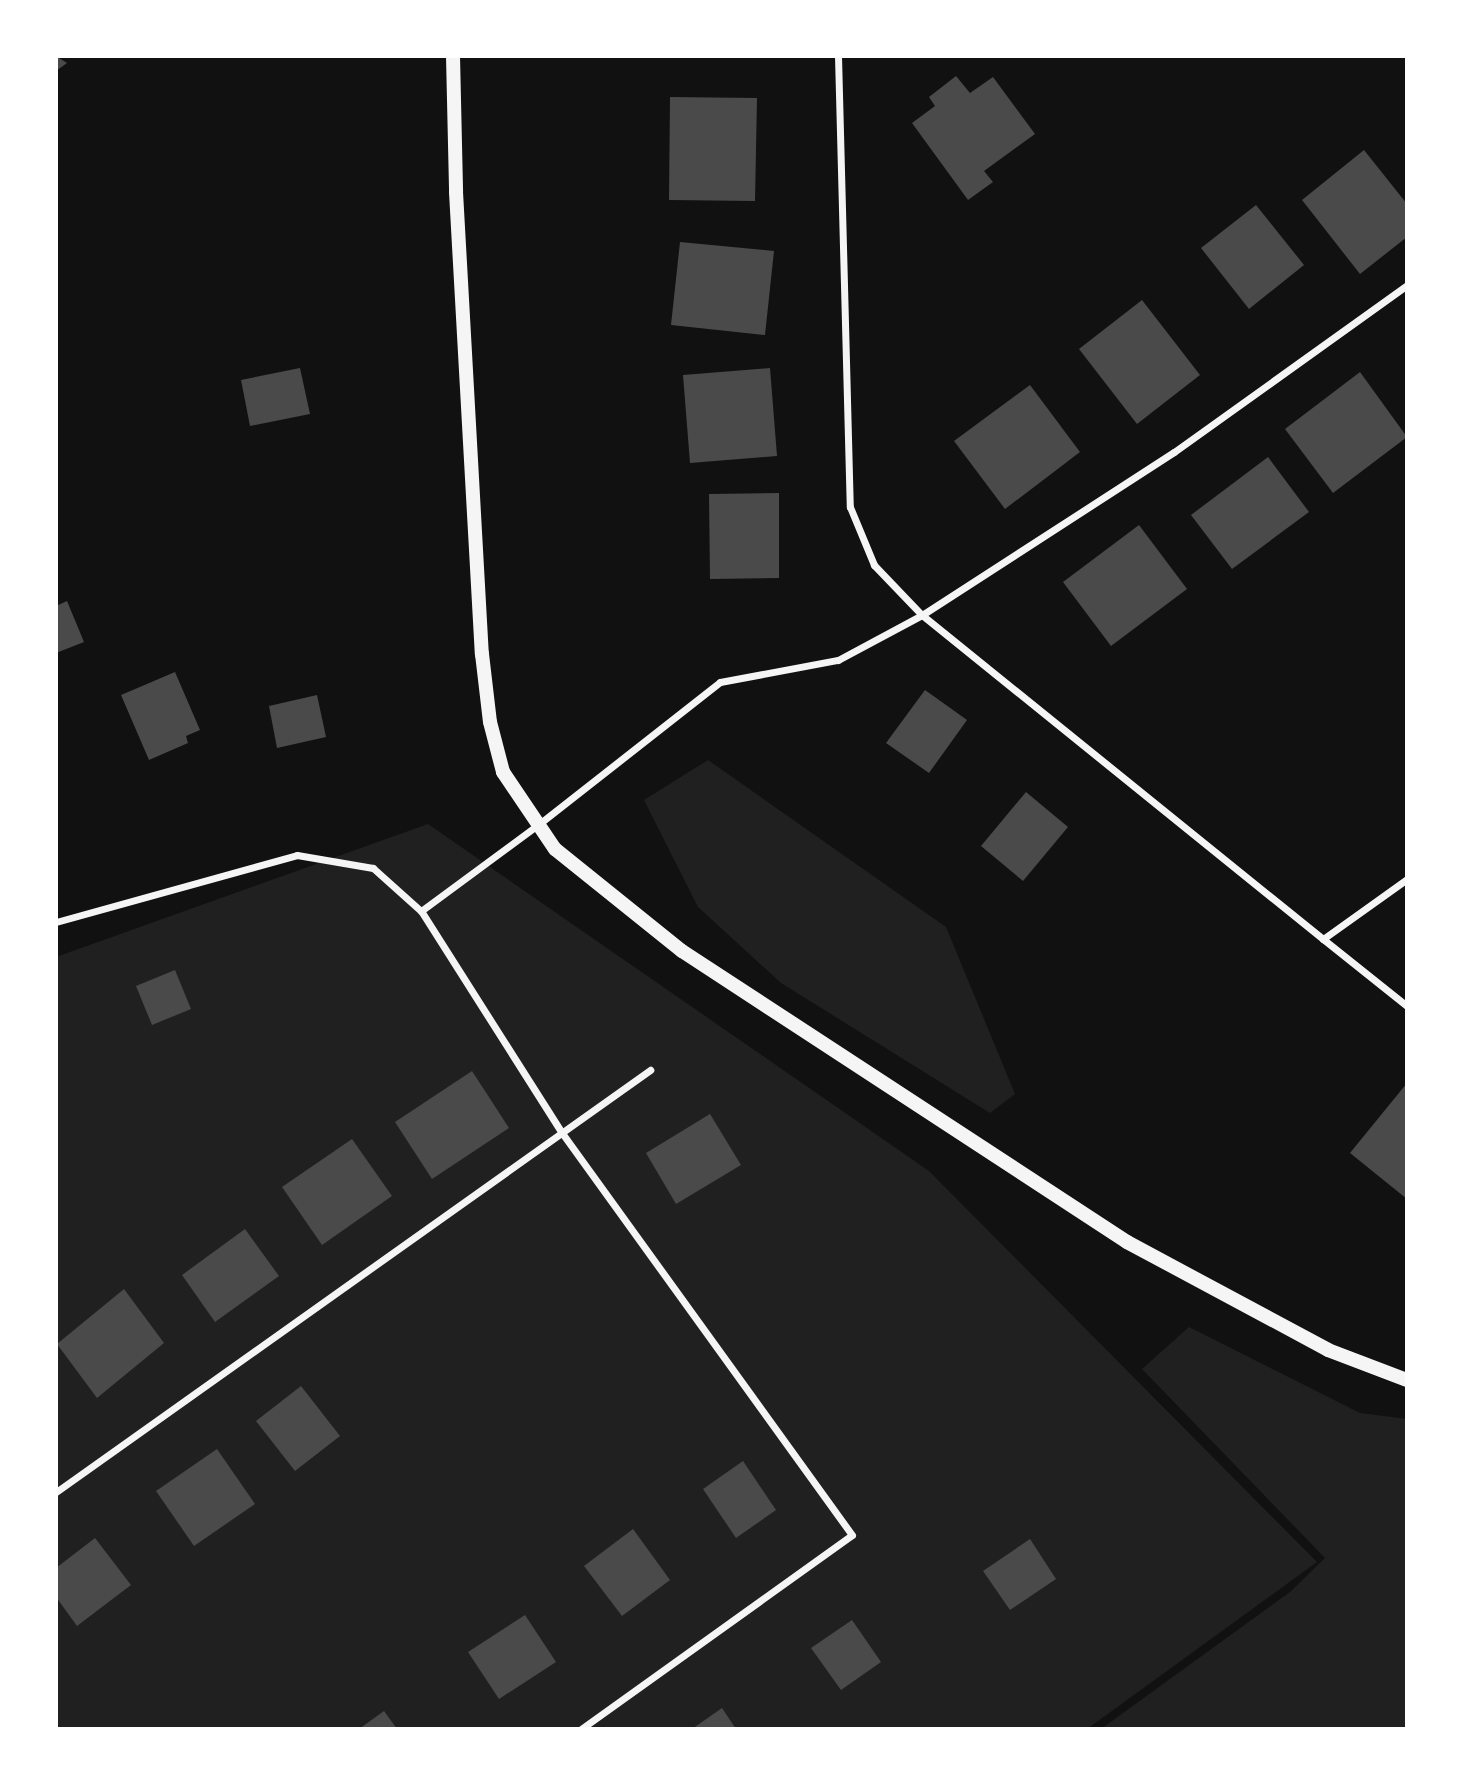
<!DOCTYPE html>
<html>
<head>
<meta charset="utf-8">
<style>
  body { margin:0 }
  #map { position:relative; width:1463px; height:1785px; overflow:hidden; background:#111; font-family:"Times New Roman",serif }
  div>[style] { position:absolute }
  .green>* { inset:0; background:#202020 }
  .building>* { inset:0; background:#4a4a4a }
  .minor>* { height:7px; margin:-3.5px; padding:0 3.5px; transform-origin:3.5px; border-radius:3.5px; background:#f5f5f5 }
  .secondary>* { height:14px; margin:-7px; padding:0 7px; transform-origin:7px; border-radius:7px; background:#f5f5f5 }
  span { translate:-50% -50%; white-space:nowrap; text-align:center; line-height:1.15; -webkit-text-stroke:5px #fff; paint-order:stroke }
  .frame { position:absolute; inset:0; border:58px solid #fff; pointer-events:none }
</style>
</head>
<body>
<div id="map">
  <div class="green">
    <div style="clip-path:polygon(708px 760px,946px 927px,1015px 1094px,990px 1113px,781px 983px,698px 907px,644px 800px)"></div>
    <div style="clip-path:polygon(428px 824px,929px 1171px,1317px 1562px,1087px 1729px,56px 1729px,56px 957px)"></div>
    <div style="clip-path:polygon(1189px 1327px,1360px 1413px,1407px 1419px,1407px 1729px,1101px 1729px,1290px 1592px,1325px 1558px,1142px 1369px)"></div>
  </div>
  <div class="building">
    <div style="clip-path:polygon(56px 56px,67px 63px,56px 71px)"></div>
    <div style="clip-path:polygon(956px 76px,970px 93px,993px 77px,1035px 134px,984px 171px,993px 182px,968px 200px,912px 123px,935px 106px,929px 97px)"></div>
    <div style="clip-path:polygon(670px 97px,757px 98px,755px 201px,669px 200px)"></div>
    <div style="clip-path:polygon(1364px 150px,1407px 204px,1407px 237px,1360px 274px,1302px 200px)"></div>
    <div style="clip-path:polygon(1256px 205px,1304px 265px,1249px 309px,1201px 248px)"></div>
    <div style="clip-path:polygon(680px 242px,774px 251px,765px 335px,671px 325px)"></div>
    <div style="clip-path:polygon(1142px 300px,1200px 375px,1137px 424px,1079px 349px)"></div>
    <div style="clip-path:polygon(300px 368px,310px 414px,250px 426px,241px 380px)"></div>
    <div style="clip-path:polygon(770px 368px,777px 456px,690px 463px,683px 375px)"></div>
    <div style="clip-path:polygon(1360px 372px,1407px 437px,1333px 493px,1285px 429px)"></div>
    <div style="clip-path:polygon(1030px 385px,1080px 452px,1005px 509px,954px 441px)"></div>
    <div style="clip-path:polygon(1268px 457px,1309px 512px,1232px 569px,1191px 515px)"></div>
    <div style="clip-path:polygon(779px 493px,779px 578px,710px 579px,709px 494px)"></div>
    <div style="clip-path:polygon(1139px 525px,1187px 589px,1111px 646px,1063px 582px)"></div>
    <div style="clip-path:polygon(67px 601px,84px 642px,56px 653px,56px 606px)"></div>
    <div style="clip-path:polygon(175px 672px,200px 730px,186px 736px,188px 743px,149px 760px,121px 695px)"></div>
    <div style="clip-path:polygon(925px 690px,967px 720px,929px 773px,886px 743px)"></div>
    <div style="clip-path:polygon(317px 695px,326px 737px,277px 748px,269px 706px)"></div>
    <div style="clip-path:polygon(1026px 792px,1068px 827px,1023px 881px,981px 846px)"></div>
    <div style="clip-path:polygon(175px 970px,191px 1009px,152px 1025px,136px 986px)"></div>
    <div style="clip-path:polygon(472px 1071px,509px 1128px,432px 1179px,395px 1122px)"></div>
    <div style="clip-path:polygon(1407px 1083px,1407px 1199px,1350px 1153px)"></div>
    <div style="clip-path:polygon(710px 1114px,741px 1165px,676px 1204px,646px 1153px)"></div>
    <div style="clip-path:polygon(352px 1139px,392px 1196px,322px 1245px,282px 1187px)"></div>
    <div style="clip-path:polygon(245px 1229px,279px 1276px,215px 1322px,182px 1275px)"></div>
    <div style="clip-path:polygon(124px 1289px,164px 1343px,97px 1398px,57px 1344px)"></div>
    <div style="clip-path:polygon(301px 1386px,340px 1436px,295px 1471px,256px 1421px)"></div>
    <div style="clip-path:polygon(217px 1449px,255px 1504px,194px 1546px,156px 1491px)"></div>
    <div style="clip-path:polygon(743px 1461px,776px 1510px,736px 1538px,703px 1489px)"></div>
    <div style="clip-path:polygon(633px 1529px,670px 1580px,622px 1616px,584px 1566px)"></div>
    <div style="clip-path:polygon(95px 1538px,131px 1585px,77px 1626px,56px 1597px,56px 1568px)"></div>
    <div style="clip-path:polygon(1030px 1539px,1056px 1579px,1010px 1610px,983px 1571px)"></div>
    <div style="clip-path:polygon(525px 1615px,556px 1662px,499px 1699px,468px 1652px)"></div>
    <div style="clip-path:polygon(852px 1620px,881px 1662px,841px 1690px,811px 1648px)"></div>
    <div style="clip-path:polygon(722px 1708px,736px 1729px,692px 1729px)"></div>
    <div style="clip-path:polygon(384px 1711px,397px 1729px,359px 1729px)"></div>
  </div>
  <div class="minor">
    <div style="left:838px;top:56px;width:451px;rotate:88.5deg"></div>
    <div style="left:850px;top:507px;width:63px;rotate:67.5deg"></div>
    <div style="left:874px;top:565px;width:69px;rotate:46.2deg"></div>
    <div style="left:922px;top:615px;width:516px;rotate:38.94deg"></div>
    <div style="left:1323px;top:939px;width:103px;rotate:-35.5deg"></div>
    <div style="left:56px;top:922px;width:250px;rotate:-15.5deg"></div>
    <div style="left:297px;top:855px;width:77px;rotate:9.7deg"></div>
    <div style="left:373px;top:868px;width:64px;rotate:41.9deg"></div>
    <div style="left:1323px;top:939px;width:107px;rotate:38.6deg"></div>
    <div style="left:56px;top:1492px;width:729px;rotate:-35.39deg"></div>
    <div style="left:581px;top:1729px;width:333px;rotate:-35.6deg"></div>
    <div style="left:852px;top:1535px;width:496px;rotate:-125.8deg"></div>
    <div style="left:562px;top:1133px;width:263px;rotate:-122.4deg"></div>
    <div style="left:421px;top:911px;width:147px;rotate:-36.4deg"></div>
    <div style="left:539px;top:824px;width:230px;rotate:-38.1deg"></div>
    <div style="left:720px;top:682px;width:120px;rotate:-10.6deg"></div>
    <div style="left:838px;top:660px;width:95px;rotate:-28.2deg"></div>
    <div style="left:922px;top:615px;width:300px;rotate:-32.9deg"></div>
    <div style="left:1174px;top:452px;width:287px;rotate:-35.6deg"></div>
  </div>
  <div class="secondary">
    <div style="left:453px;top:56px;width:136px;rotate:88.7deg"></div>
    <div style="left:456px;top:192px;width:463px;rotate:86.8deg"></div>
    <div style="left:482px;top:654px;width:68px;rotate:83.3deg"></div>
    <div style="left:490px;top:722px;width:52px;rotate:75.4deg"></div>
    <div style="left:503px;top:772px;width:93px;rotate:56deg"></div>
    <div style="left:555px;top:849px;width:163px;rotate:38.8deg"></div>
    <div style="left:682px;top:951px;width:532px;rotate:33.18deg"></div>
    <div style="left:1127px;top:1242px;width:228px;rotate:28.2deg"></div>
    <div style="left:1328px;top:1350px;width:85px;rotate:20.8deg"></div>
  </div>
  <div class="frame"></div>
</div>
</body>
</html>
